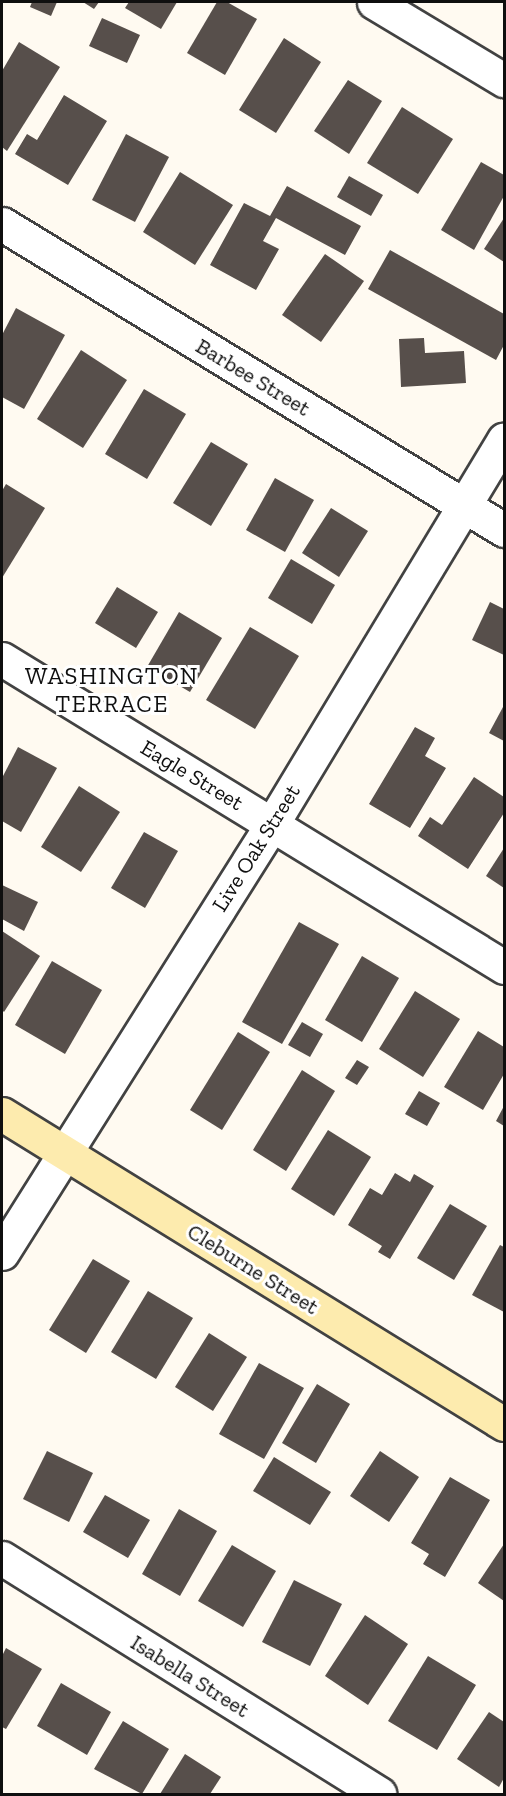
<!DOCTYPE html>
<html>
<head>
<meta charset="utf-8">
<style>
  body { margin:0 }
  #map { position:relative; width:506px; height:1796px; overflow:hidden; background:#fffaf1; font-family:"Zilla Slab",serif }
  div>[style] { position:absolute }
  .building>* { inset:0; background:#574f4b }
  .roads { filter:drop-shadow(2px 0 #424242) drop-shadow(-2px 0 #424242) drop-shadow(0 2px #424242) drop-shadow(0 -2px #424242) }
  .minor>* { height:33px; margin:-16.5px; padding:0 16.5px; transform-origin:16.5px; border-radius:16.5px; background:#fff }
  .tertiary>* { height:33px; margin:-16.5px; padding:0 16.5px; transform-origin:16.5px; border-radius:16.5px; background:#fff }
  .secondary>* { height:33px; margin:-16.5px; padding:0 16.5px; transform-origin:16.5px; border-radius:16.5px; background:#fdebae }
  span { translate:-50% -50%; white-space:nowrap; text-align:center; line-height:1.15; -webkit-text-stroke:6px #fff; paint-order:stroke }
  .street-label { font-size:22px; color:#0f0f0f }
  .neighbourhood-label { font-size:24px; color:#0f0f0f; letter-spacing:1.5px }
  .frame { position:absolute; inset:0; border:3px solid #0f0f0f; pointer-events:none }
</style>
</head>
<body>
<div id="map">
  <div class="building">
    <div style="clip-path:polygon(32px 2px,57px 2px,51px 16px,30px 7px)"></div>
    <div style="clip-path:polygon(83px 2px,99px 2px,94px 9px)"></div>
    <div style="clip-path:polygon(129px 2px,177px 2px,161px 29px,125px 8px)"></div>
    <div style="clip-path:polygon(217px 2px,227px 2px,257px 19px,225px 75px,187px 53px)"></div>
    <div style="clip-path:polygon(102px 18px,140px 35px,127px 63px,89px 46px)"></div>
    <div style="clip-path:polygon(284px 38px,321px 62px,276px 133px,239px 110px)"></div>
    <div style="clip-path:polygon(19px 42px,60px 67px,7px 151px,2px 147px,2px 71px)"></div>
    <div style="clip-path:polygon(348px 80px,382px 101px,349px 154px,314px 131px)"></div>
    <div style="clip-path:polygon(64px 95px,107px 121px,68px 185px,15px 154px,27px 134px,37px 140px)"></div>
    <div style="clip-path:polygon(402px 107px,453px 139px,418px 194px,367px 163px)"></div>
    <div style="clip-path:polygon(126px 134px,169px 157px,135px 222px,92px 200px)"></div>
    <div style="clip-path:polygon(481px 162px,504px 175px,504px 196px,474px 250px,441px 230px)"></div>
    <div style="clip-path:polygon(180px 172px,233px 205px,195px 265px,143px 232px)"></div>
    <div style="clip-path:polygon(349px 176px,383px 195px,371px 216px,337px 197px)"></div>
    <div style="clip-path:polygon(287px 186px,361px 226px,345px 255px,276px 218px,263px 241px,279px 249px,256px 290px,210px 265px,244px 203px,270px 216px)"></div>
    <div style="clip-path:polygon(504px 218px,504px 262px,484px 249px)"></div>
    <div style="clip-path:polygon(390px 250px,504px 314px,504px 345px,496px 360px,368px 289px)"></div>
    <div style="clip-path:polygon(325px 254px,364px 281px,321px 342px,282px 315px)"></div>
    <div style="clip-path:polygon(16px 308px,65px 335px,24px 409px,2px 397px,2px 335px)"></div>
    <div style="clip-path:polygon(424px 338px,425px 353px,464px 351px,466px 383px,401px 387px,399px 339px)"></div>
    <div style="clip-path:polygon(81px 350px,127px 380px,83px 448px,37px 419px)"></div>
    <div style="clip-path:polygon(144px 389px,186px 414px,147px 479px,105px 454px)"></div>
    <div style="clip-path:polygon(211px 442px,248px 464px,211px 526px,173px 503px)"></div>
    <div style="clip-path:polygon(275px 478px,314px 500px,285px 552px,246px 530px)"></div>
    <div style="clip-path:polygon(6px 484px,45px 508px,2px 578px,2px 491px)"></div>
    <div style="clip-path:polygon(331px 508px,368px 531px,339px 577px,302px 553px)"></div>
    <div style="clip-path:polygon(291px 559px,335px 585px,312px 624px,268px 598px)"></div>
    <div style="clip-path:polygon(117px 587px,158px 612px,136px 648px,95px 623px)"></div>
    <div style="clip-path:polygon(490px 602px,504px 609px,504px 655px,472px 640px)"></div>
    <div style="clip-path:polygon(179px 612px,222px 638px,190px 692px,147px 667px)"></div>
    <div style="clip-path:polygon(250px 627px,299px 656px,255px 729px,206px 700px)"></div>
    <div style="clip-path:polygon(503px 707px,504px 708px,504px 741px,489px 733px)"></div>
    <div style="clip-path:polygon(415px 727px,435px 738px,425px 756px,446px 768px,410px 828px,369px 804px)"></div>
    <div style="clip-path:polygon(18px 747px,57px 768px,21px 832px,2px 821px,2px 778px)"></div>
    <div style="clip-path:polygon(474px 777px,504px 797px,504px 813px,468px 869px,418px 836px,430px 817px,442px 825px)"></div>
    <div style="clip-path:polygon(79px 786px,120px 812px,81px 872px,41px 847px)"></div>
    <div style="clip-path:polygon(144px 832px,178px 851px,145px 908px,111px 888px)"></div>
    <div style="clip-path:polygon(504px 848px,504px 888px,486px 876px)"></div>
    <div style="clip-path:polygon(2px 885px,38px 902px,24px 931px,2px 919px)"></div>
    <div style="clip-path:polygon(299px 922px,339px 944px,282px 1044px,242px 1022px)"></div>
    <div style="clip-path:polygon(2px 931px,40px 956px,4px 1012px,2px 1010px)"></div>
    <div style="clip-path:polygon(362px 956px,399px 978px,362px 1042px,325px 1020px)"></div>
    <div style="clip-path:polygon(52px 961px,102px 990px,65px 1054px,15px 1025px)"></div>
    <div style="clip-path:polygon(415px 991px,460px 1019px,423px 1077px,379px 1049px)"></div>
    <div style="clip-path:polygon(302px 1022px,323px 1034px,310px 1057px,288px 1045px)"></div>
    <div style="clip-path:polygon(478px 1031px,504px 1047px,504px 1074px,483px 1110px,444px 1087px)"></div>
    <div style="clip-path:polygon(238px 1032px,270px 1052px,222px 1130px,190px 1110px)"></div>
    <div style="clip-path:polygon(357px 1060px,369px 1067px,357px 1085px,345px 1078px)"></div>
    <div style="clip-path:polygon(302px 1070px,335px 1091px,286px 1171px,253px 1150px)"></div>
    <div style="clip-path:polygon(419px 1091px,440px 1103px,427px 1126px,405px 1114px)"></div>
    <div style="clip-path:polygon(504px 1106px,504px 1126px,496px 1121px)"></div>
    <div style="clip-path:polygon(328px 1130px,371px 1157px,334px 1216px,291px 1189px)"></div>
    <div style="clip-path:polygon(395px 1173px,410px 1182px,414px 1174px,434px 1186px,390px 1259px,378px 1252px,382px 1246px,348px 1225px,370px 1188px,382px 1195px)"></div>
    <div style="clip-path:polygon(450px 1204px,487px 1226px,454px 1280px,417px 1258px)"></div>
    <div style="clip-path:polygon(500px 1245px,504px 1247px,504px 1312px,472px 1295px)"></div>
    <div style="clip-path:polygon(93px 1259px,130px 1281px,86px 1353px,49px 1330px)"></div>
    <div style="clip-path:polygon(148px 1291px,193px 1318px,156px 1379px,111px 1352px)"></div>
    <div style="clip-path:polygon(209px 1333px,247px 1357px,213px 1411px,175px 1387px)"></div>
    <div style="clip-path:polygon(259px 1363px,304px 1388px,264px 1459px,219px 1434px)"></div>
    <div style="clip-path:polygon(317px 1384px,350px 1404px,316px 1463px,282px 1443px)"></div>
    <div style="clip-path:polygon(47px 1451px,93px 1473px,69px 1522px,23px 1499px)"></div>
    <div style="clip-path:polygon(380px 1451px,419px 1477px,389px 1522px,350px 1496px)"></div>
    <div style="clip-path:polygon(274px 1457px,331px 1492px,310px 1525px,253px 1491px)"></div>
    <div style="clip-path:polygon(450px 1477px,490px 1500px,445px 1577px,423px 1564px,429px 1554px,411px 1543px)"></div>
    <div style="clip-path:polygon(105px 1495px,150px 1520px,128px 1558px,83px 1532px)"></div>
    <div style="clip-path:polygon(179px 1509px,217px 1531px,180px 1596px,142px 1574px)"></div>
    <div style="clip-path:polygon(504px 1544px,504px 1601px,478px 1583px)"></div>
    <div style="clip-path:polygon(232px 1545px,276px 1571px,243px 1627px,198px 1601px)"></div>
    <div style="clip-path:polygon(294px 1580px,342px 1604px,310px 1666px,262px 1642px)"></div>
    <div style="clip-path:polygon(365px 1615px,408px 1644px,368px 1705px,325px 1676px)"></div>
    <div style="clip-path:polygon(6px 1648px,42px 1669px,6px 1729px,2px 1727px,2px 1656px)"></div>
    <div style="clip-path:polygon(428px 1656px,476px 1685px,437px 1750px,388px 1721px)"></div>
    <div style="clip-path:polygon(61px 1683px,111px 1712px,87px 1755px,37px 1726px)"></div>
    <div style="clip-path:polygon(489px 1712px,504px 1722px,504px 1778px,499px 1787px,457px 1759px)"></div>
    <div style="clip-path:polygon(123px 1721px,169px 1749px,142px 1794px,94px 1769px)"></div>
    <div style="clip-path:polygon(185px 1754px,221px 1777px,210px 1794px,160px 1794px)"></div>
  </div>
  <div class="roads">
    <div class="minor">
      <div style="left:2px;top:224px;width:588px;rotate:31.36deg"></div>
      <div style="left:2px;top:659px;width:589px;rotate:31.53deg"></div>
      <div style="left:2px;top:1253px;width:507px;rotate:-57.81deg"></div>
      <div style="left:272px;top:824px;width:449px;rotate:-58.9deg"></div>
      <div style="left:2px;top:1558px;width:445px;rotate:32deg"></div>
    </div>
    <div class="tertiary">
      <div style="left:374px;top:2px;width:152px;rotate:31deg"></div>
    </div>
    <div class="secondary">
      <div style="left:2px;top:1114px;width:590px;rotate:31.7deg"></div>
    </div>
  </div>
  <div class="street-label">
    <span style="left:253px;top:377px;rotate:31deg">Barbee Street</span>
    <span style="left:192px;top:775px;rotate:31deg">Eagle Street</span>
    <span style="left:256px;top:848px;rotate:-58deg">Live Oak Street</span>
    <span style="left:253px;top:1269px;rotate:32deg">Cleburne Street</span>
    <span style="left:190px;top:1676px;rotate:32deg">Isabella Street</span>
  </div>
  <div class="neighbourhood-label">
    <span style="left:112px;top:690px">WASHINGTON<br>TERRACE</span>
  </div>
  <div class="frame"></div>
</div>
</body>
</html>
